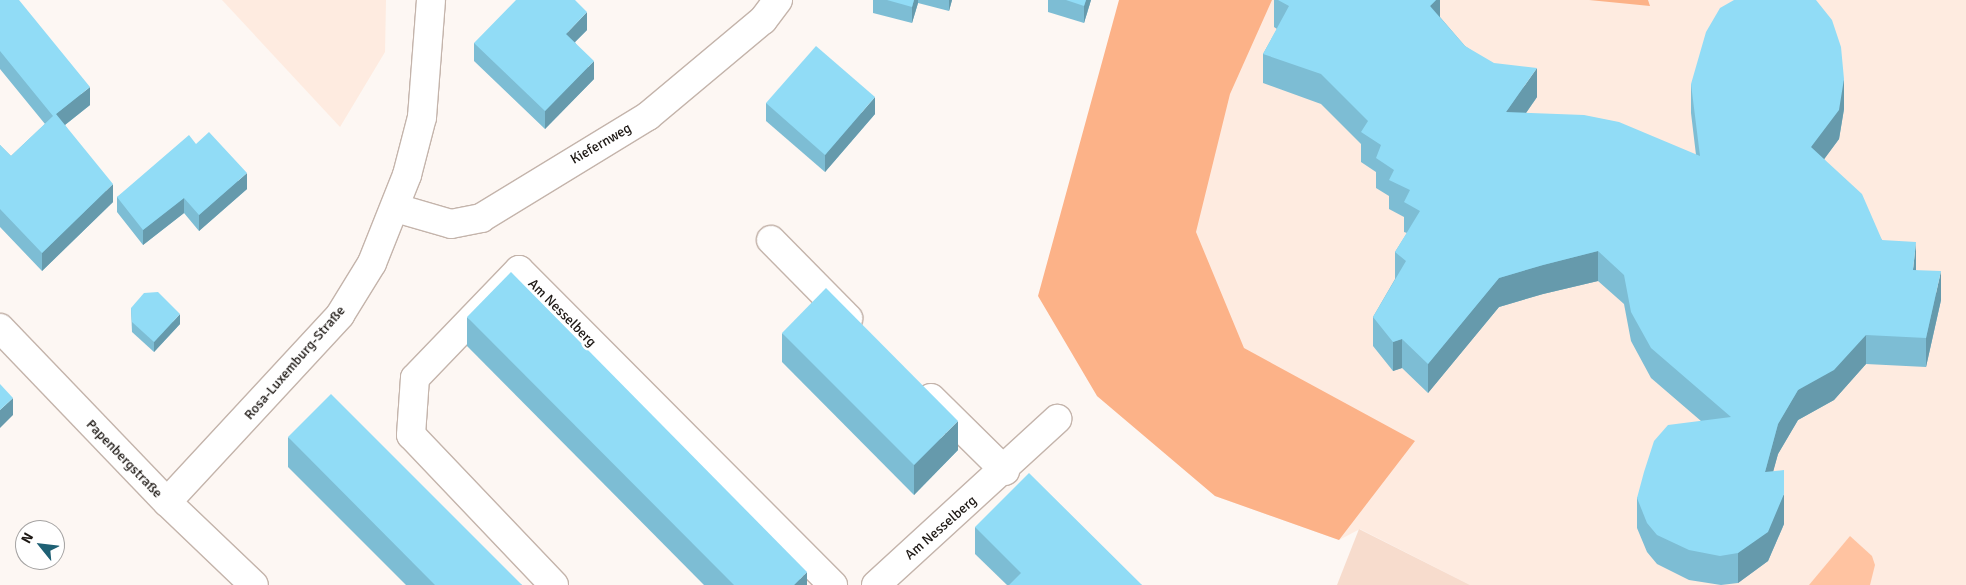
<!DOCTYPE html>
<html>
<head>
<meta charset="utf-8">
<style>
  body { margin:0 }
  #map { position:relative; width:1966px; height:585px; overflow:hidden; background:#fdf7f3; font-family:Signika,sans-serif }
  div>[style] { position:absolute }
  .built>* { inset:0; background:#feebe0 }
  .green>* { inset:0; background:#f7dccd }
  .forest>* { inset:0; background:#fcb288 }
  .water>* { inset:0; background:#ffc3a1 }
  .roads { filter:drop-shadow(1px 0 #c4b4ab) drop-shadow(-1px 0 #c4b4ab) drop-shadow(0 1px #c4b4ab) drop-shadow(0 -1px #c4b4ab) }
  .street>* { height:28px; margin:-14px; padding:0 14px; transform-origin:14px; border-radius:14px; background:#fff }
  .wall>* { inset:0; background:#7dbdd4 }
  .shaded-wall>* { inset:0; background:#669aac }
  .building>* { inset:0; background:#91dcf6 }
  span { translate:-50% -50%; white-space:nowrap; text-align:center; line-height:1.15; -webkit-text-stroke:5px #fff; paint-order:stroke }
  .street-label { font-size:14px; color:#1c1713 }
  .north { position:absolute; left:15px; top:520px; width:50px; height:50px; box-sizing:border-box; background:#fff; border:1px solid #a4a2a1; border-radius:50%; rotate:299deg; font-size:14px; font-weight:700; line-height:20px; text-align:center; color:#1c1713 }
  .north::after { content:''; display:block; margin:auto; width:18px; height:22px; background:#1e6074; clip-path:polygon(50% 0,100% 100%,50% 72%,0 100%) }
</style>
</head>
<body>
<div id="map">
  <div class="built">
    <div style="clip-path:polygon(222px 0,386px 0,385px 52px,340px 127px)"></div>
    <div style="clip-path:polygon(1122px 0,1966px 0,1966px 585px,1470px 585px,1360px 529px,1339px 540px,1215px 496px,1097px 396px)"></div>
  </div>
  <div class="green">
    <div style="clip-path:polygon(1359px 529px,1470px 585px,1337px 585px)"></div>
  </div>
  <div class="forest">
    <div style="clip-path:polygon(1119px 0,1272px 0,1230px 94px,1196px 232px,1244px 348px,1415px 441px,1339px 540px,1215px 496px,1097px 396px,1038px 296px)"></div>
    <div style="clip-path:polygon(1589px 0,1648px 0,1650px 6px)"></div>
  </div>
  <div class="water">
    <div style="clip-path:polygon(1850px 536px,1872px 556px,1875px 565px,1870px 585px,1809px 585px)"></div>
  </div>
  <div class="roads">
    <div class="street">
      <div style="left:396px;top:208px;width:57px;rotate:16.2deg"></div>
      <div style="left:451px;top:224px;width:31px;rotate:-11deg"></div>
      <div style="left:481px;top:218px;width:196px;rotate:-31.4deg"></div>
      <div style="left:648px;top:116px;width:150px;rotate:-39.9deg"></div>
      <div style="left:763px;top:20px;width:25px;rotate:-53deg"></div>
      <div style="left:771px;top:240px;width:110px;rotate:45.4deg"></div>
      <div style="left:0;top:328px;width:241px;rotate:46.2deg"></div>
      <div style="left:167px;top:502px;width:120px;rotate:43.7deg"></div>
      <div style="left:931px;top:398px;width:104px;rotate:44.6deg"></div>
      <div style="left:167px;top:502px;width:255px;rotate:-47.2deg"></div>
      <div style="left:340px;top:315px;width:61px;rotate:-58.4deg"></div>
      <div style="left:372px;top:263px;width:95px;rotate:-68.3deg"></div>
      <div style="left:407px;top:175px;width:60px;rotate:-75.5deg"></div>
      <div style="left:422px;top:117px;width:117px;rotate:-85.6deg"></div>
      <div style="left:554px;top:585px;width:207px;rotate:-133.6deg"></div>
      <div style="left:411px;top:435px;width:57px;rotate:-86deg"></div>
      <div style="left:415px;top:378px;width:150px;rotate:-46.1deg"></div>
      <div style="left:519px;top:270px;width:445px;rotate:45.1deg"></div>
      <div style="left:876px;top:585px;width:246px;rotate:-42.5deg"></div>
    </div>
  </div>
  <div class="wall">
    <div style="clip-path:polygon(0 0,90px 105px,65px 125px,113px 202px,42px 271px,0 227px,0 145px,11px 156px,45px 124px,0 69px)"></div>
    <div style="clip-path:polygon(873px 0,952px 0,949px 11px,918px 3px,912px 23px,873px 13px)"></div>
    <div style="clip-path:polygon(1048px 0,1091px 0,1084px 23px,1048px 12px)"></div>
    <div style="clip-path:polygon(1274px 0,1440px 0,1440px 17px,1465px 46px,1537px 97px,1526px 113px,1696px 155px,1691px 113px,1691px 84px,1844px 109px,1839px 139px,1824px 159px,1882px 240px,1916px 270px,1941px 300px,1926px 367px,1866px 364px,1834px 400px,1798px 420px,1778px 454px,1773px 471px,1784px 524px,1768px 561px,1738px 583px,1721px 585px,1689px 580px,1657px 564px,1647px 552px,1637px 528px,1637px 498px,1701px 421px,1651px 378px,1631px 341px,1624px 304px,1598px 281px,1543px 294px,1499px 307px,1428px 393px,1402px 368px,1393px 371px,1373px 346px,1373px 317px,1395px 279px,1395px 252px,1407px 233px,1404px 232px,1404px 217px,1389px 209px,1389px 196px,1376px 188px,1376px 172px,1361px 162px,1361px 144px,1321px 104px,1263px 83px,1263px 54px,1277px 29px,1274px 27px)"></div>
    <div style="clip-path:polygon(587px 30px,575px 42px,594px 79px,545px 129px,474px 61px,474px 43px)"></div>
    <div style="clip-path:polygon(766px 103px,875px 114px,825px 172px,766px 121px)"></div>
    <div style="clip-path:polygon(196px 144px,247px 189px,199px 231px,184px 213px,143px 245px,117px 212px,117px 197px)"></div>
    <div style="clip-path:polygon(131px 308px,180px 324px,154px 352px,132px 332px)"></div>
    <div style="clip-path:polygon(467px 317px,807px 585px,704px 585px,467px 346px)"></div>
    <div style="clip-path:polygon(782px 333px,958px 450px,914px 495px,782px 362px)"></div>
    <div style="clip-path:polygon(288px 437px,522px 585px,406px 585px,288px 467px)"></div>
    <div style="clip-path:polygon(975px 527px,1142px 585px,1007px 585px,975px 554px)"></div>
  </div>
  <div class="shaded-wall">
    <div style="clip-path:polygon(914px 0,918px 0,918px 3px,912px 23px,912px 7px)"></div>
    <div style="clip-path:polygon(949px 0,952px 0,949px 11px)"></div>
    <div style="clip-path:polygon(1086px 0,1091px 0,1084px 23px,1084px 6px)"></div>
    <div style="clip-path:polygon(1436px 0,1440px 0,1440px 24px,1430px 6px)"></div>
    <div style="clip-path:polygon(587px 12px,587px 30px,566px 51px,566px 34px)"></div>
    <div style="clip-path:polygon(594px 61px,594px 79px,545px 129px,545px 111px)"></div>
    <div style="clip-path:polygon(1537px 68px,1537px 97px,1506px 142px,1506px 112px)"></div>
    <div style="clip-path:polygon(1844px 79px,1844px 109px,1839px 139px,1811px 177px,1811px 147px)"></div>
    <div style="clip-path:polygon(90px 87px,90px 105px,56px 132px,56px 114px)"></div>
    <div style="clip-path:polygon(875px 97px,875px 114px,825px 172px,825px 155px)"></div>
    <div style="clip-path:polygon(247px 173px,247px 189px,199px 231px,199px 215px)"></div>
    <div style="clip-path:polygon(113px 184px,113px 202px,42px 271px,42px 253px)"></div>
    <div style="clip-path:polygon(184px 198px,184px 213px,143px 245px,143px 230px)"></div>
    <div style="clip-path:polygon(1916px 242px,1916px 272px,1913px 270px)"></div>
    <div style="clip-path:polygon(1598px 251px,1598px 281px,1543px 294px,1499px 307px,1428px 393px,1428px 364px,1499px 278px,1543px 265px)"></div>
    <div style="clip-path:polygon(1941px 271px,1941px 300px,1926px 367px,1926px 338px)"></div>
    <div style="clip-path:polygon(180px 314px,180px 324px,154px 352px,154px 342px)"></div>
    <div style="clip-path:polygon(1866px 335px,1866px 364px,1834px 400px,1798px 420px,1778px 454px,1765px 502px,1765px 472px,1778px 424px,1798px 390px)"></div>
    <div style="clip-path:polygon(1402px 339px,1402px 368px,1393px 371px,1393px 342px)"></div>
    <div style="clip-path:polygon(13px 398px,13px 415px,0 428px,0 410px)"></div>
    <div style="clip-path:polygon(958px 421px,958px 450px,914px 495px,914px 465px)"></div>
    <div style="clip-path:polygon(1784px 494px,1784px 524px,1768px 561px,1738px 583px,1738px 553px)"></div>
    <div style="clip-path:polygon(807px 572px,807px 585px,794px 585px)"></div>
  </div>
  <div class="building">
    <div style="clip-path:polygon(0 0,19px 0,90px 87px,56px 114px,113px 184px,42px 253px,0 209px,0 145px,11px 156px,53px 116px,0 51px)"></div>
    <div style="clip-path:polygon(516px 0,575px 0,587px 12px,566px 34px,594px 61px,545px 111px,474px 43px)"></div>
    <div style="clip-path:polygon(887px 0,914px 0,912px 7px)"></div>
    <div style="clip-path:polygon(1066px 0,1086px 0,1084px 6px)"></div>
    <div style="clip-path:polygon(1278px 0,1436px 0,1430px 6px,1465px 46px,1494px 63px,1537px 68px,1506px 112px,1584px 115px,1619px 122px,1700px 156px,1691px 84px,1706px 32px,1720px 8px,1734px 0,1816px 0,1832px 20px,1841px 47px,1844px 79px,1839px 110px,1811px 147px,1862px 194px,1882px 240px,1916px 242px,1913px 270px,1941px 271px,1926px 338px,1866px 335px,1834px 370px,1798px 390px,1778px 424px,1765px 472px,1784px 470px,1784px 494px,1768px 532px,1738px 553px,1720px 556px,1689px 550px,1657px 535px,1647px 523px,1637px 498px,1644px 472px,1654px 441px,1668px 425px,1731px 417px,1651px 348px,1631px 312px,1624px 275px,1598px 251px,1543px 265px,1499px 278px,1428px 364px,1402px 339px,1393px 342px,1373px 317px,1406px 261px,1395px 252px,1420px 211px,1404px 202px,1410px 190px,1389px 180px,1394px 170px,1376px 158px,1381px 145px,1361px 132px,1368px 121px,1321px 74px,1263px 54px,1289px 6px)"></div>
    <div style="clip-path:polygon(816px 46px,875px 97px,825px 155px,766px 103px)"></div>
    <div style="clip-path:polygon(209px 132px,247px 173px,199px 215px,184px 198px,143px 230px,117px 197px,189px 135px,196px 144px)"></div>
    <div style="clip-path:polygon(511px 272px,807px 572px,794px 585px,734px 585px,467px 317px)"></div>
    <div style="clip-path:polygon(826px 288px,958px 421px,914px 465px,782px 333px)"></div>
    <div style="clip-path:polygon(158px 292px,180px 314px,154px 342px,132px 322px,131px 308px,144px 293px)"></div>
    <div style="clip-path:polygon(0 384px,13px 398px,0 410px)"></div>
    <div style="clip-path:polygon(331px 394px,522px 585px,435px 585px,288px 437px)"></div>
    <div style="clip-path:polygon(1029px 473px,1142px 585px,1009px 585px,1021px 573px,975px 527px)"></div>
  </div>
  <div class="street-label">
    <span style="left:601px;top:144px;rotate:-30deg">Kiefernweg</span>
    <span style="left:562px;top:313px;rotate:45deg">Am Nesselberg</span>
    <span style="left:295px;top:363px;rotate:-49deg">Rosa-Luxemburg-Straße</span>
    <span style="left:124px;top:459px;rotate:46deg">Papenbergstraße</span>
    <span style="left:941px;top:528px;rotate:-41deg">Am Nesselberg</span>
  </div>
  <div class="north">N</div>
</div>
</body>
</html>
